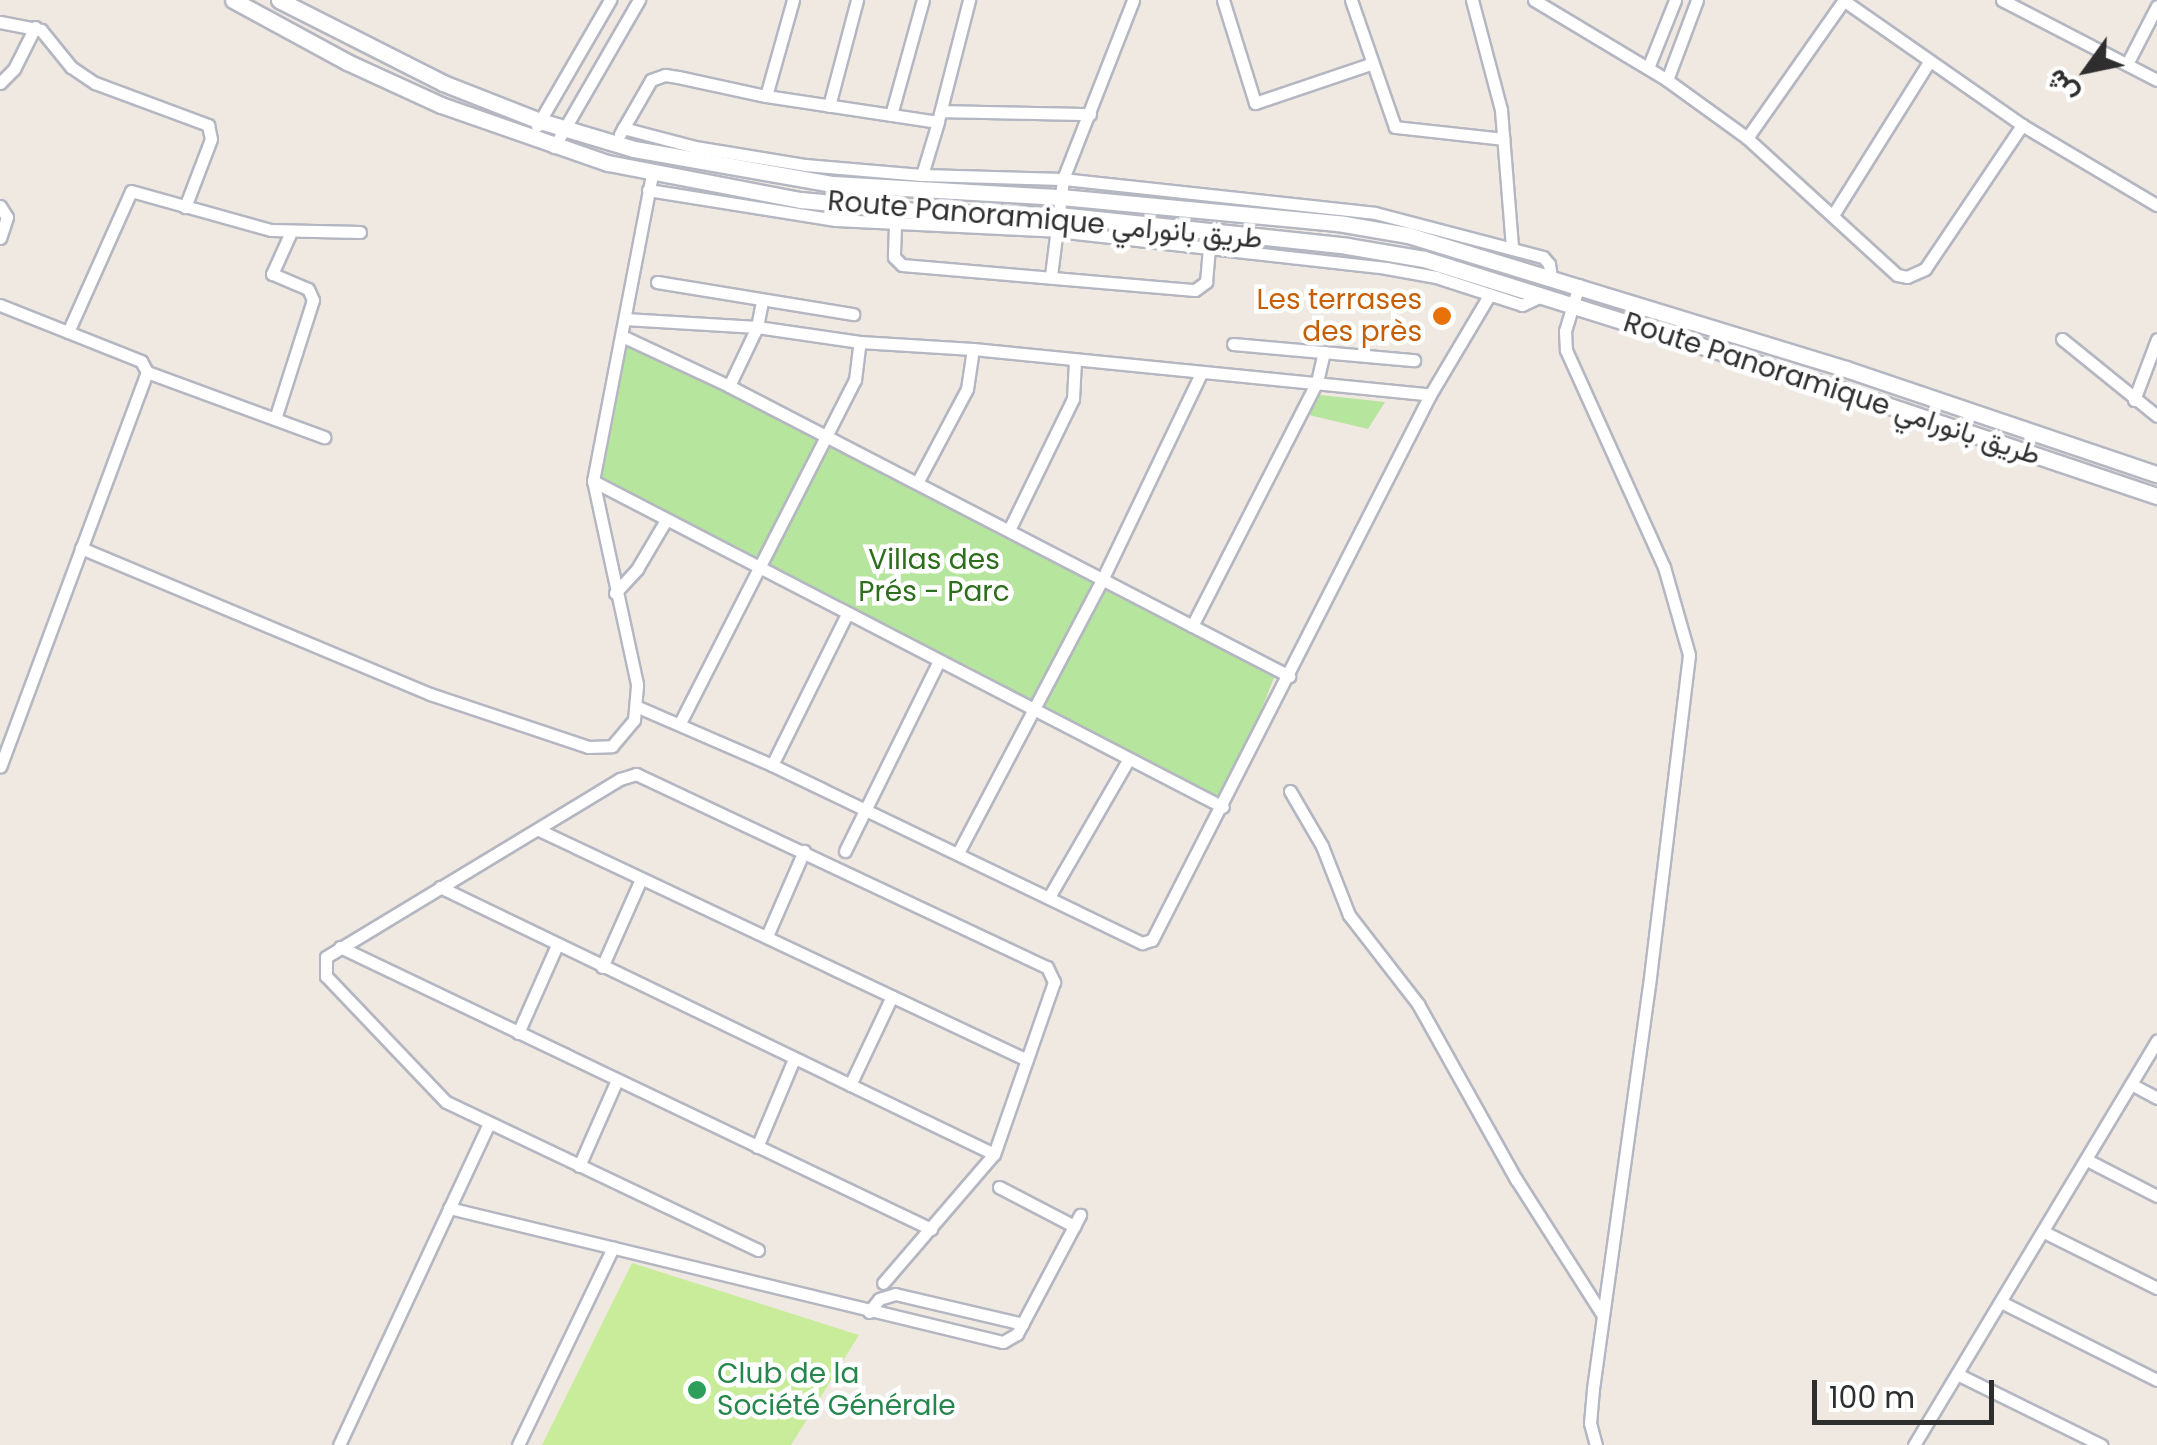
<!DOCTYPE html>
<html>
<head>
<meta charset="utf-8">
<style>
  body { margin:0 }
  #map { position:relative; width:2157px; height:1445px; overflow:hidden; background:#efe9e1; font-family:Poppins,Vazirmatn,sans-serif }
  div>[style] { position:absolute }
  .green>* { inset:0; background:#b6e59e }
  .pitch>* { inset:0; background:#c9ec9a }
  .roads { filter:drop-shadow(2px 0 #b4b7c1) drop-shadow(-2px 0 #b4b7c1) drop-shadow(0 2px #b4b7c1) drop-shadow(0 -2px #b4b7c1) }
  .street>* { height:11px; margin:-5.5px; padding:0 5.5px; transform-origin:5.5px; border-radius:5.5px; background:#fff }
  .secondary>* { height:15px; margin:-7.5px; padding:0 7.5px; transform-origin:7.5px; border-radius:7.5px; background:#fff }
  .dots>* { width:28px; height:28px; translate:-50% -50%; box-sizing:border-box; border:5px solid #fff; border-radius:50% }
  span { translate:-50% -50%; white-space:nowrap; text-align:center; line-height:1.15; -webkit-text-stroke:9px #fff; paint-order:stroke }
  .street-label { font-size:28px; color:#2e2e2e }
  .food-label { font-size:28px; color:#c56008 }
  .right { translate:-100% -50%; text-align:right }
  .park-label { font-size:28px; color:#2c6e1b }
  .leisure-label { font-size:28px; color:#27864d }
  .left { translate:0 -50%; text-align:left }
  .north { position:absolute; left:2037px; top:20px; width:100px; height:100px; -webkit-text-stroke:8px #fff; paint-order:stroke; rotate:237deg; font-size:28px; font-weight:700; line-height:40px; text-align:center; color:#2e2e2e }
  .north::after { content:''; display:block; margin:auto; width:35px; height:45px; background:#2e2e2e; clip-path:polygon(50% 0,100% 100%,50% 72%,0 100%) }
  .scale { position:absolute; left:1812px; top:1380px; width:182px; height:45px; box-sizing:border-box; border:5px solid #2e2e2e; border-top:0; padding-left:12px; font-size:30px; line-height:35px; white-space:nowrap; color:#2e2e2e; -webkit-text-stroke:8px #fff; paint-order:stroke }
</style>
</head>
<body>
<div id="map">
  <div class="green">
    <div style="clip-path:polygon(622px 336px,1277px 670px,1223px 807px,593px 481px)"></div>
    <div style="clip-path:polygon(1320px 395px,1385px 402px,1368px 429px,1309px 415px)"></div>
  </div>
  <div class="pitch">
    <div style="clip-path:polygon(632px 1263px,859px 1335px,791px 1445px,542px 1445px)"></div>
  </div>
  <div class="roads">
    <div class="street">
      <div style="left:1223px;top:0;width:108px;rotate:72.7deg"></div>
      <div style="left:1255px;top:103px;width:121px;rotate:-18.7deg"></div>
      <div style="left:1351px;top:0;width:134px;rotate:70.9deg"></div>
      <div style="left:1395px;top:127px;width:109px;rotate:6.3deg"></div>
      <div style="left:1472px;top:0;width:114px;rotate:75.2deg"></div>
      <div style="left:1501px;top:110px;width:137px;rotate:85.4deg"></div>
      <div style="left:1534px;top:0;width:155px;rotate:31deg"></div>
      <div style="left:1667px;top:80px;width:99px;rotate:35.9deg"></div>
      <div style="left:1747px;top:138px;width:203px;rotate:42.4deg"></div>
      <div style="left:1897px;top:275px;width:10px;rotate:11deg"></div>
      <div style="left:1907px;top:277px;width:20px;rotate:-24deg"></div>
      <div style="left:1925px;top:269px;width:174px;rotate:-56deg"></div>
      <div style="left:1843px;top:0;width:218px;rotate:34.9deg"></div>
      <div style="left:2022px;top:125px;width:157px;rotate:30.7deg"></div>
      <div style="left:2002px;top:0;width:174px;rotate:27.3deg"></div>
      <div style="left:0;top:22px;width:42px;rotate:11deg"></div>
      <div style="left:41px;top:30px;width:48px;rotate:51deg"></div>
      <div style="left:71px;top:67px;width:29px;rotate:34deg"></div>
      <div style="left:95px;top:83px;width:121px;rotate:20.4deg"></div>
      <div style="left:208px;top:125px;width:14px;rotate:78deg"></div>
      <div style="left:211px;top:139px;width:73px;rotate:110.9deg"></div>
      <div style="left:2127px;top:64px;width:65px;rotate:-62.7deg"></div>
      <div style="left:1648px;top:68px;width:73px;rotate:-68.3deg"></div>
      <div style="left:1667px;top:80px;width:85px;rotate:-69.4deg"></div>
      <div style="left:0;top:83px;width:20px;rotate:-45deg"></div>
      <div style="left:14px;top:69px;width:47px;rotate:-63.4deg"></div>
      <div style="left:766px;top:96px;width:100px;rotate:-74.3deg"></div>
      <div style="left:829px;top:106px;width:110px;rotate:-75.2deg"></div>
      <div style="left:941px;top:111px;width:149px;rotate:1.2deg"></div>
      <div style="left:891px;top:115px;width:119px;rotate:-74.5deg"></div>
      <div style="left:939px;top:117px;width:121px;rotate:-75.6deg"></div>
      <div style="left:537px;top:126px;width:146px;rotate:-59.9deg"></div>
      <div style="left:623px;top:128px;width:74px;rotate:14.8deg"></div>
      <div style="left:695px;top:147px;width:111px;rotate:9.3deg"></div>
      <div style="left:805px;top:165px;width:117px;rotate:4.9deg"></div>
      <div style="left:922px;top:175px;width:141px;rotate:1.6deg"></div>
      <div style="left:1063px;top:179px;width:314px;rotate:6.2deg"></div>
      <div style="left:1375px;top:213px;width:174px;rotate:14.7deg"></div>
      <div style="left:1543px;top:257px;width:9px;rotate:49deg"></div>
      <div style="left:1549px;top:264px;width:13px;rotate:81deg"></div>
      <div style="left:620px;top:134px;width:62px;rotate:-60.1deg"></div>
      <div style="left:651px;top:80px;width:15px;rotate:-20deg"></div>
      <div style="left:665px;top:75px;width:13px;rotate:9deg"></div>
      <div style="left:678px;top:77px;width:90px;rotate:12.2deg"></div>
      <div style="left:766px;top:96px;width:174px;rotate:8.6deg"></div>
      <div style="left:938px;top:122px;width:55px;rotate:106.8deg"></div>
      <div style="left:1747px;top:138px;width:169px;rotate:-54.9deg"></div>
      <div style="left:554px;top:147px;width:170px;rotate:-60deg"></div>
      <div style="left:648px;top:190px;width:190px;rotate:9.1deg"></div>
      <div style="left:836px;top:220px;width:221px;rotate:2.8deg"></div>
      <div style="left:1057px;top:231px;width:331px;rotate:6.4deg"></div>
      <div style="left:1386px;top:268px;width:51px;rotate:10.2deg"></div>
      <div style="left:1436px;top:277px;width:90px;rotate:18deg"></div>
      <div style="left:1522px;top:305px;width:23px;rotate:-25deg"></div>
      <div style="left:0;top:206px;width:13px;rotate:58deg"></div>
      <div style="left:7px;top:217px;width:22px;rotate:108deg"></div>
      <div style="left:1833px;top:215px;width:181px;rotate:-57.9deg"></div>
      <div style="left:895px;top:225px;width:32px;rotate:92deg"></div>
      <div style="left:894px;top:257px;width:11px;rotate:45deg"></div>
      <div style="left:902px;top:265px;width:294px;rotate:4.9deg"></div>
      <div style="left:1195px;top:290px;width:14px;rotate:-36deg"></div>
      <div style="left:1206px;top:282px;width:36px;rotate:-85deg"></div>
      <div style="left:1051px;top:276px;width:98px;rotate:-82.9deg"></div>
      <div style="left:1063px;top:179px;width:192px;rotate:-68.6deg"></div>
      <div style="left:657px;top:282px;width:199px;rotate:9.3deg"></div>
      <div style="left:1579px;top:285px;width:48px;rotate:106.9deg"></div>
      <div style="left:1565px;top:331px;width:19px;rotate:87deg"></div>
      <div style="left:1566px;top:350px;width:238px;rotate:65.7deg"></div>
      <div style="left:1664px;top:567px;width:91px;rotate:74.1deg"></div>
      <div style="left:1689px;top:655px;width:332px;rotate:96.9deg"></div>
      <div style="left:1649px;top:985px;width:408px;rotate:97.9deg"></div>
      <div style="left:1593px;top:1389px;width:34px;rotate:95deg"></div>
      <div style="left:1590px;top:1423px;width:23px;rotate:75deg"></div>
      <div style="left:0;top:305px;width:152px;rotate:21.7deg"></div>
      <div style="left:141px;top:361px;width:13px;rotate:61deg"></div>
      <div style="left:147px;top:372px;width:421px;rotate:110.4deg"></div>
      <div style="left:625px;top:319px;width:132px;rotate:3.5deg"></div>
      <div style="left:757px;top:327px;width:104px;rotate:8.3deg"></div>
      <div style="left:860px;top:342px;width:113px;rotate:3.5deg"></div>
      <div style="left:973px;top:349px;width:459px;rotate:5.7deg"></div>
      <div style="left:68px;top:332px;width:154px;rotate:-65.9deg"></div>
      <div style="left:131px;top:191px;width:145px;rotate:15.6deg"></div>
      <div style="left:271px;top:230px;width:89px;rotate:1.3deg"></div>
      <div style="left:622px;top:336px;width:118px;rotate:25deg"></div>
      <div style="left:729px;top:386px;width:631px;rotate:27.38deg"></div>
      <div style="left:2062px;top:339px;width:122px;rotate:39deg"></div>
      <div style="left:1233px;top:344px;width:182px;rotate:5.1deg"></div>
      <div style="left:147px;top:372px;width:189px;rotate:20.2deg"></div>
      <div style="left:729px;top:386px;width:65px;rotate:-64.6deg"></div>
      <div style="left:757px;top:327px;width:26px;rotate:-79deg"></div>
      <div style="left:2134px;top:400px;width:65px;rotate:-69.3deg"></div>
      <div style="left:275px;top:419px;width:125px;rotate:-72.3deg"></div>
      <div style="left:313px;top:300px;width:12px;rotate:-114deg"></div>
      <div style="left:308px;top:289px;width:39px;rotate:-157deg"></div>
      <div style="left:272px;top:274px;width:46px;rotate:-65.7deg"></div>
      <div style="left:593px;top:481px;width:709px;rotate:27.36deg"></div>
      <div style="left:917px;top:483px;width:106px;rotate:-62deg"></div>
      <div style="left:967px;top:389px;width:40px;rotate:-81.5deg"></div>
      <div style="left:1009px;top:530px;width:146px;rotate:-64deg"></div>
      <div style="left:1073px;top:399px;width:37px;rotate:-87deg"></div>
      <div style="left:81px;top:548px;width:378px;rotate:22.7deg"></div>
      <div style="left:430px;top:694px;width:167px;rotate:18.5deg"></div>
      <div style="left:588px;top:747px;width:24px;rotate:-2deg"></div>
      <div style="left:612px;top:746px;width:34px;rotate:-50deg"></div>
      <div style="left:634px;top:720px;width:36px;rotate:-85deg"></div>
      <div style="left:637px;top:684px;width:208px;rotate:-102.2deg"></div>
      <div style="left:593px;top:481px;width:313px;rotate:-79.1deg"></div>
      <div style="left:615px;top:593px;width:33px;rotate:-47deg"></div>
      <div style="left:637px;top:569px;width:57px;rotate:-59.4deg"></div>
      <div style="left:1192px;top:626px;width:274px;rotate:-62.9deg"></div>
      <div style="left:1317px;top:382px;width:31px;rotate:-77deg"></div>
      <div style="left:638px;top:707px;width:146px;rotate:23.4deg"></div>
      <div style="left:772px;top:765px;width:411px;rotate:25.7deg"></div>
      <div style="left:1142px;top:943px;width:10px;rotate:-17deg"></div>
      <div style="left:1152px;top:940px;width:612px;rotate:-62.97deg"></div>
      <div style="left:1430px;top:395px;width:117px;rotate:-59.3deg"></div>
      <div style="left:680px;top:723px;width:385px;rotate:-63deg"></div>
      <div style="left:855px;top:380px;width:38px;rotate:-83deg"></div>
      <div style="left:772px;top:765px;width:169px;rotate:-63.6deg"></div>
      <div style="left:1290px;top:791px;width:64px;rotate:59.8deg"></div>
      <div style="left:1322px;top:846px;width:74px;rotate:68.6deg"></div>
      <div style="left:1349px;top:915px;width:113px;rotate:52.2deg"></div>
      <div style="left:1418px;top:1004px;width:201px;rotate:60.8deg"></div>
      <div style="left:1516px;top:1179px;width:160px;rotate:57.5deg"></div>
      <div style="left:539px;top:830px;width:539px;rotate:25.24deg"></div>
      <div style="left:845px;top:851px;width:210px;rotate:-63.7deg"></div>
      <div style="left:958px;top:853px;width:309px;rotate:-62.2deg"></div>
      <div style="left:1102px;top:580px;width:229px;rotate:-64.4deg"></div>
      <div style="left:440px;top:887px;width:615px;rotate:25.73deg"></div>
      <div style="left:1049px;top:897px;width:158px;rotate:-60deg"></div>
      <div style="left:767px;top:936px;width:93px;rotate:-66.5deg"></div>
      <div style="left:340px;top:947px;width:655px;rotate:25.51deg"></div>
      <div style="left:602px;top:967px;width:96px;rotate:-66.1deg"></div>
      <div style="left:518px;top:1033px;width:96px;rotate:-66.1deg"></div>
      <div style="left:2131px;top:1084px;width:30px;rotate:28deg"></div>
      <div style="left:850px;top:1085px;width:98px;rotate:-64.7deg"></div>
      <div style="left:757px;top:1147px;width:95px;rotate:-67.2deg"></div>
      <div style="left:2087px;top:1160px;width:79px;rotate:27.2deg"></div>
      <div style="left:579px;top:1166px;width:94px;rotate:-66.2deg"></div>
      <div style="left:999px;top:1187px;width:85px;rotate:27.5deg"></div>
      <div style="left:449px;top:1208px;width:570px;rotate:13.6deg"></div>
      <div style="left:1003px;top:1342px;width:16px;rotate:-30deg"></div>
      <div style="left:1017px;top:1334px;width:135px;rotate:-62.1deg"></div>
      <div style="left:2044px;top:1232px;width:126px;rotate:26.4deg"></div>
      <div style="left:758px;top:1250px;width:345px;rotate:-154.6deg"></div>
      <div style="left:446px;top:1102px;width:174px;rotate:-133.6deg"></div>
      <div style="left:326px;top:976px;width:19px;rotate:-90deg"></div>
      <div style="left:326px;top:957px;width:344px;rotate:-31.2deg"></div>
      <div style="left:620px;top:779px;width:17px;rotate:-17deg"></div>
      <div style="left:636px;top:774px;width:454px;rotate:25.2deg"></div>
      <div style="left:1047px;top:967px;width:17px;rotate:65deg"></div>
      <div style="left:1054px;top:982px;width:182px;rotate:109.2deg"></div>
      <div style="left:994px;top:1154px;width:170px;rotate:130.7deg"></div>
      <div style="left:2001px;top:1302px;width:174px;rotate:26.6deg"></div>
      <div style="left:869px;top:1312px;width:16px;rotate:-52deg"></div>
      <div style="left:879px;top:1299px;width:17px;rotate:-17deg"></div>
      <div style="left:895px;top:1294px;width:131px;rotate:13.2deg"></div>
      <div style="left:1957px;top:1374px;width:161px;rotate:26.2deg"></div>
      <div style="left:339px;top:1445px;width:354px;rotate:-65deg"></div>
      <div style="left:518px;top:1445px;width:219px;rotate:-64.3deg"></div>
      <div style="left:1914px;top:1445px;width:472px;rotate:-59deg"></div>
    </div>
    <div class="secondary">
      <div style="left:233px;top:0;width:130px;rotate:28.5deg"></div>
      <div style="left:347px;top:62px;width:103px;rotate:24.6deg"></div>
      <div style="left:441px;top:105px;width:177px;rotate:19.2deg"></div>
      <div style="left:608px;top:163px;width:197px;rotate:10.9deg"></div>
      <div style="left:801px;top:200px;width:125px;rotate:5.5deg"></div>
      <div style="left:925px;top:212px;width:134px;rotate:1.3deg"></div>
      <div style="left:1059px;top:215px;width:290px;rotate:6.1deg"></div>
      <div style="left:1347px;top:246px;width:78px;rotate:9.6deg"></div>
      <div style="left:1424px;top:259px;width:435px;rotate:17.4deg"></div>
      <div style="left:1839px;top:389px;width:336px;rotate:18.6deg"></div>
      <div style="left:279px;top:0;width:184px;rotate:26.8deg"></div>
      <div style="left:443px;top:83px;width:104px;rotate:21.4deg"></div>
      <div style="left:540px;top:121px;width:98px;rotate:16.6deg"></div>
      <div style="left:634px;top:149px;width:202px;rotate:10deg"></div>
      <div style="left:833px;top:184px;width:228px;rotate:3.3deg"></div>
      <div style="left:1061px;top:197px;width:284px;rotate:5.4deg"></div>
      <div style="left:1344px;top:224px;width:65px;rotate:9.8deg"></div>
      <div style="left:1408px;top:235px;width:458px;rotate:17deg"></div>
      <div style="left:1846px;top:369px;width:328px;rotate:18.7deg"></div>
    </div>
  </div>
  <div class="dots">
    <div style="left:1442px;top:316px;background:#e8710a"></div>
    <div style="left:697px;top:1390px;background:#2e9e5b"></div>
  </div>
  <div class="street-label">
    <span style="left:1045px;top:220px;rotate:5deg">Route Panoramique طريق بانورامي</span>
    <span style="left:1832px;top:389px;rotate:18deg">Route Panoramique طريق بانورامي</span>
  </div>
  <div class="food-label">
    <span class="right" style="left:1422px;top:316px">Les terrases<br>des près</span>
  </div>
  <div class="park-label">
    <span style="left:934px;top:576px">Villas des<br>Prés - Parc</span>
  </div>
  <div class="leisure-label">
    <span class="left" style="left:717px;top:1390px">Club de la<br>Société Générale</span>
  </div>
  <div class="north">ش</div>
  <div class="scale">100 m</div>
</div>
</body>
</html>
